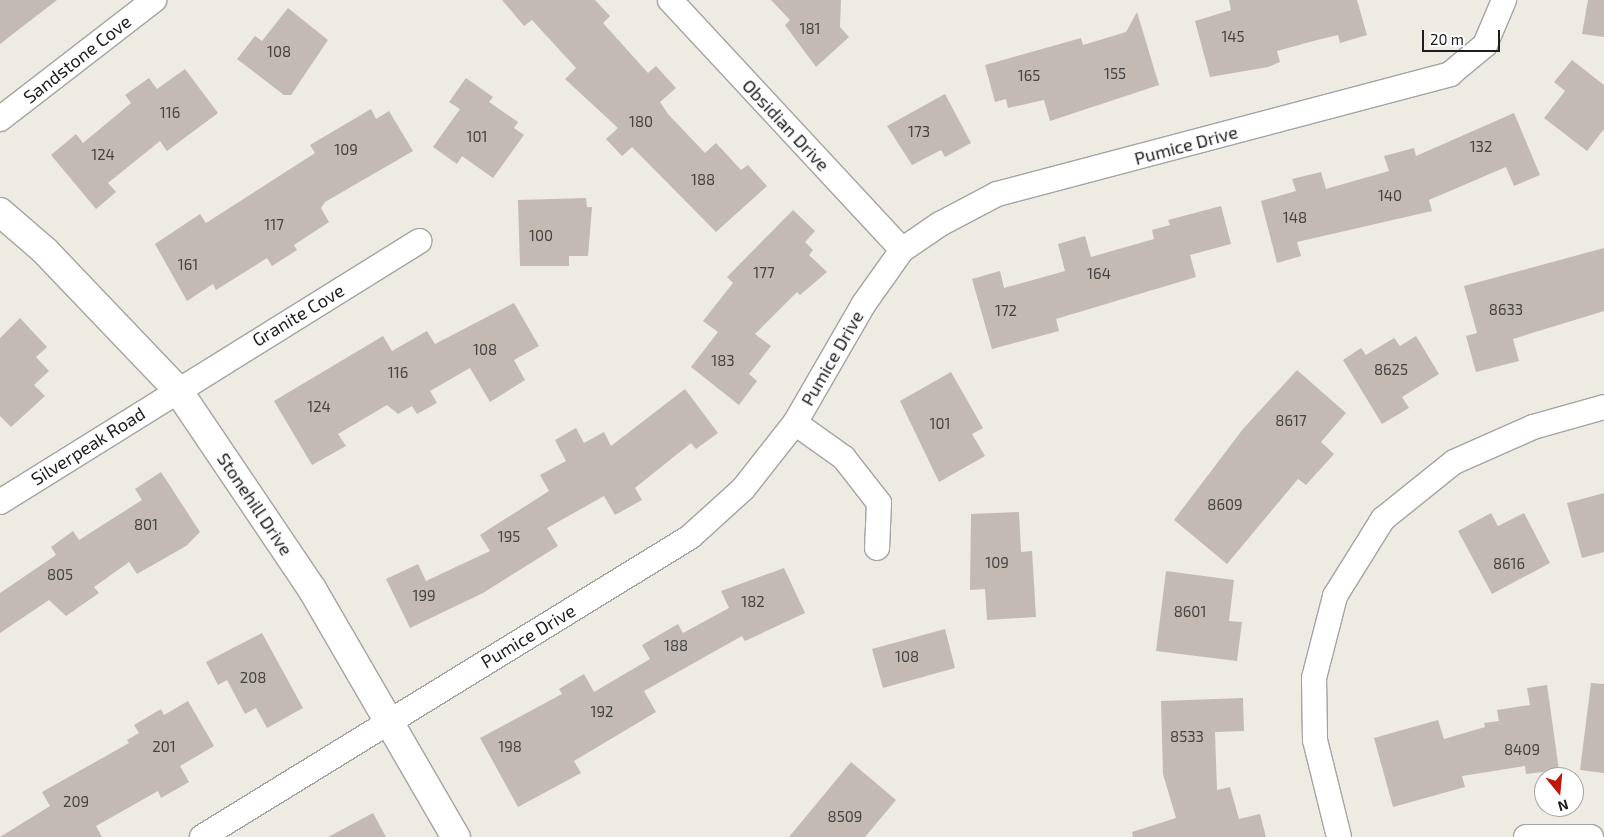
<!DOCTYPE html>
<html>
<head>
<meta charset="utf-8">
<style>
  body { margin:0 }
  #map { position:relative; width:1604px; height:837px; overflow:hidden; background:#eeebe3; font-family:"Exo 2",sans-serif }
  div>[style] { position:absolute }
  .building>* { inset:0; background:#c2bab3 }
  .roads { filter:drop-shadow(1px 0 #a4a4a4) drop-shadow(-1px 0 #a4a4a4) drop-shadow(0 1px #a4a4a4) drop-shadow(0 -1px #a4a4a4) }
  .minor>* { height:24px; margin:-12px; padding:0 12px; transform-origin:12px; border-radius:12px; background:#fff }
  .tertiary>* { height:28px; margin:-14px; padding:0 14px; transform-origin:14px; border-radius:14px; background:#fff }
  span { translate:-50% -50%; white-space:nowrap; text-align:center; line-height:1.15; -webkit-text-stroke:4px #fff; paint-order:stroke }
  .number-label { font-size:15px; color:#464442 }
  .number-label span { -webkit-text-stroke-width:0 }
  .street-label { font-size:18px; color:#1d1d1d }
  .north { position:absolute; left:1534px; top:767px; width:50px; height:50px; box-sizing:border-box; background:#fff; border:1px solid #a5a5a5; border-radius:50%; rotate:163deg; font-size:14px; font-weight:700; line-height:20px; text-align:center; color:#1d1d1d }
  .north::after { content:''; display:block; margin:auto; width:18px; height:22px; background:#c31508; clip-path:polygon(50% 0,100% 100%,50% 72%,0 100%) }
  .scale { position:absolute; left:1422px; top:30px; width:78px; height:22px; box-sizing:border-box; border:2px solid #1d1d1d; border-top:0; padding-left:6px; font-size:15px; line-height:18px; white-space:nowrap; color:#1d1d1d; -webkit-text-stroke:4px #fff; paint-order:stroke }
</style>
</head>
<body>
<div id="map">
  <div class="building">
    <div style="clip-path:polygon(0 0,57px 0,0 44px)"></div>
    <div style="clip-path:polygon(502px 0,595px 0,610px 16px,603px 23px,648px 73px,656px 66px,676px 88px,660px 102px,668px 114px,705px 153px,716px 143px,741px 170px,748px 165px,767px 186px,716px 232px,632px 147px,622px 156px,606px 139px,618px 128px,565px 79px,576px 68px,532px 20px,524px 26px)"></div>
    <div style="clip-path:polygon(771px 0,841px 0,840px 27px,849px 37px,816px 67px,785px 25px,790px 20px)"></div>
    <div style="clip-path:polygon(1229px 0,1357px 0,1367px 35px,1340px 43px,1338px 35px,1317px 40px,1277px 51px,1280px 62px,1268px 67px,1210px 77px,1195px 21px,1231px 10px)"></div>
    <div style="clip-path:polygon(1588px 0,1604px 0,1604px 37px,1582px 34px)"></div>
    <div style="clip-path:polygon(288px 8px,328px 40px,291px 95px,284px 95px,237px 59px,255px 36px,262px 41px)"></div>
    <div style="clip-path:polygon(1137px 12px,1159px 85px,1050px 121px,1044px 100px,1008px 108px,1006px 99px,995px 102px,985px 65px,1081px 38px,1083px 45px,1126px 32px)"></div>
    <div style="clip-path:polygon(1572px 60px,1604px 85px,1604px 129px,1587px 151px,1544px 118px,1565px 91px,1554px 82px)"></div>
    <div style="clip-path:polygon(185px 69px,218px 113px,167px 151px,160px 141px,108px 183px,116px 192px,96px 209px,51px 155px,76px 134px,83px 143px,131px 103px,125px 95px,149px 78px,157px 89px)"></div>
    <div style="clip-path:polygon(466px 78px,493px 97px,489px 102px,518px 122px,514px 128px,524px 135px,493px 178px,462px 156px,457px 164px,433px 147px,460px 109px,449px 102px)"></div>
    <div style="clip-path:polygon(945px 94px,971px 143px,945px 157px,941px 150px,912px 165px,887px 126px)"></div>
    <div style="clip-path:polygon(371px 109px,376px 119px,389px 111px,413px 151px,325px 202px,321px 208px,329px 222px,294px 245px,297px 250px,272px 266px,267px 258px,216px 290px,213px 284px,187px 301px,155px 244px,200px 214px,206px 223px,315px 153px,310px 145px)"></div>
    <div style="clip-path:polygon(1514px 113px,1540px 175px,1514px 186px,1506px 167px,1429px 200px,1432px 211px,1297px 242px,1301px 256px,1277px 263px,1261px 201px,1296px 191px,1292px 179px,1321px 172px,1326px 189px,1389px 171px,1384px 156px,1414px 148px,1416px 156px)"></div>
    <div style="clip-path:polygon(586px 198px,587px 207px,592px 207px,588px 256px,569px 256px,569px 266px,520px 266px,518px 200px)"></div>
    <div style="clip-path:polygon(1221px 206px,1231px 244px,1190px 255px,1196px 277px,1056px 319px,1059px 331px,992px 349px,972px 279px,1000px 271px,1004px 288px,1065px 271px,1058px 244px,1085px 236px,1091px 257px,1154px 239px,1152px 230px,1170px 225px,1168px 220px)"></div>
    <div style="clip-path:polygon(793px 210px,815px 231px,805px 242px,813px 250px,809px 255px,827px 272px,800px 295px,797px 292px,755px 334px,771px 346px,749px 374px,757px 381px,739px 405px,691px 367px,718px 332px,703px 321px,733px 283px,727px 277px)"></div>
    <div style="clip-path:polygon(1604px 248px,1604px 311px,1513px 339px,1519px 361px,1476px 372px,1466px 336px,1477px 333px,1464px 286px)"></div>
    <div style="clip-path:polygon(514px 303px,539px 346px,514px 360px,525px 380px,490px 402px,470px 368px,430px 391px,437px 403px,417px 414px,412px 406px,398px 414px,387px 405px,338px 434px,346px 446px,312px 465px,274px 401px,383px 336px,392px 351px,427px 331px,435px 344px)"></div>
    <div style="clip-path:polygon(20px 318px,47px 347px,36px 357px,49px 371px,34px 385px,45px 396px,11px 427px,0 416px,0 338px)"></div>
    <div style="clip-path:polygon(1416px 336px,1439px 374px,1402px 397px,1409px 408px,1382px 424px,1343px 360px,1361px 348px,1366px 355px,1394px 338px,1400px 346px)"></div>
    <div style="clip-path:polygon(1297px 370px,1346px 413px,1321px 442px,1334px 454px,1306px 485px,1298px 479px,1227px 564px,1174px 520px,1243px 429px)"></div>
    <div style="clip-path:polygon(951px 372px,983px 428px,972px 434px,985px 456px,939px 482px,900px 401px)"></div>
    <div style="clip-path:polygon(685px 389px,718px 433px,696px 449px,691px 443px,635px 488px,642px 500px,615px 515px,604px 496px,547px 528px,558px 546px,483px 593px,410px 628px,386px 579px,418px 564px,426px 581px,490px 551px,480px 535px,549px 491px,540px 475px,566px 461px,555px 440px,576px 428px,584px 443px,604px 432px,611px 446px)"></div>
    <div style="clip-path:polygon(161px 472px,200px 532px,186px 546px,137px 574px,129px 562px,94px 587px,99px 593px,66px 616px,49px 600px,0 633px,0 593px,56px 555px,51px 547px,73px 531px,79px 540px,142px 500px,135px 489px)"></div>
    <div style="clip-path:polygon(1604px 493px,1604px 552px,1582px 558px,1567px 503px)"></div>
    <div style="clip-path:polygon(1019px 512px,1021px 552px,1032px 551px,1036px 617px,987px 620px,985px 589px,970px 590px,971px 514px)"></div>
    <div style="clip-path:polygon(1491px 513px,1498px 526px,1524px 513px,1550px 563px,1492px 594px,1458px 531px)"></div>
    <div style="clip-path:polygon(784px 568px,805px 613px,745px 641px,742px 636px,644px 691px,656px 712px,574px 761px,581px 773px,518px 807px,480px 738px,562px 694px,559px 689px,584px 674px,594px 692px,650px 659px,642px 645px,678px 624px,683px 633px,729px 608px,721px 591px)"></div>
    <div style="clip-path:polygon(1166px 571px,1234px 580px,1229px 621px,1242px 622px,1237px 661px,1156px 651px)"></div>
    <div style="clip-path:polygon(945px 629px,955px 668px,883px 688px,872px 649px)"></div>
    <div style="clip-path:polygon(262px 633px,303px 708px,267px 728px,256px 708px,245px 714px,227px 680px,218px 685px,206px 662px)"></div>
    <div style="clip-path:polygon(1591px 683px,1604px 684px,1604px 773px,1580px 770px)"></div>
    <div style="clip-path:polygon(1547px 685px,1559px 770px,1526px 774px,1525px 766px,1462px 776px,1465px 787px,1393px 807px,1374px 738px,1438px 720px,1444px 739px,1485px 727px,1484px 723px,1499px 721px,1497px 710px,1530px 705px,1527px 688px)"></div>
    <div style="clip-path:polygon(1243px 698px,1244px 731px,1215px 732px,1217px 790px,1230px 787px,1239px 819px,1260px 814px,1266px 837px,1133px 837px,1132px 832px,1176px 818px,1163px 774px,1161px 701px)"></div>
    <div style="clip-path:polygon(188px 701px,214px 746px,180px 766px,189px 782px,161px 798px,158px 791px,96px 826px,102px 837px,0 837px,50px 806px,42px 792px,129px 743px,127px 740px,139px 733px,134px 725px,161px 709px,164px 715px)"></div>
    <div style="clip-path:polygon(851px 762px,896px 800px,865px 837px,789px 837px)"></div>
    <div style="clip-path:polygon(373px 813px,386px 837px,328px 837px)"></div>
  </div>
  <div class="roads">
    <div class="minor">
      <div style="left:670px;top:0;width:341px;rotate:47.1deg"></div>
      <div style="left:0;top:119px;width:195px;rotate:-37.7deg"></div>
      <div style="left:795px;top:423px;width:60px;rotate:35.5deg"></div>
      <div style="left:844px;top:458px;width:57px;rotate:52.1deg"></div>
      <div style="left:879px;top:503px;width:45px;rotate:92.5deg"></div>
      <div style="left:0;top:502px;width:494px;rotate:-31.9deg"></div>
      <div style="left:202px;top:837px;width:573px;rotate:-31.58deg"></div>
      <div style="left:690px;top:537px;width:72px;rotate:-42.2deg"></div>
      <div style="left:743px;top:489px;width:84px;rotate:-51.8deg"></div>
      <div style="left:795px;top:423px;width:136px;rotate:-60deg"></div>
      <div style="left:863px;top:305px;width:67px;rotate:-54.7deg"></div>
      <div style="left:902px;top:250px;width:46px;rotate:-34.4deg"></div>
      <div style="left:940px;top:224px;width:64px;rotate:-27.8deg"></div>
      <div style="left:997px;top:194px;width:469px;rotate:-14.8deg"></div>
      <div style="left:1450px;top:74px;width:45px;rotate:-39.6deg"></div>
      <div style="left:1485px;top:45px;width:49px;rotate:-67.1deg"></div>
      <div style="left:1339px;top:837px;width:100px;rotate:-103.9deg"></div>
      <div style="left:1315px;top:740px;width:62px;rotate:-90.9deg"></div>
      <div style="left:1314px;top:678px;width:85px;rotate:-75.6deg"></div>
      <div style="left:1335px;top:596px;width:91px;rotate:-58.1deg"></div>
      <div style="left:1383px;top:519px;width:91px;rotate:-38.8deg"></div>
      <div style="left:1454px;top:462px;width:86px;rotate:-23.9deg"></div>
      <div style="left:1533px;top:427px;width:74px;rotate:-15.7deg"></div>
      <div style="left:1526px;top:837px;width:65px"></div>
    </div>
    <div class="tertiary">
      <div style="left:0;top:212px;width:60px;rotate:40.9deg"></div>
      <div style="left:45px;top:251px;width:191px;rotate:46.3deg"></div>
      <div style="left:177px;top:389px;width:241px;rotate:56deg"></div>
      <div style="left:312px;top:589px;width:287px;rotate:59.9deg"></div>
    </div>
  </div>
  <div class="number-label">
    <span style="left:810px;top:29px">181</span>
    <span style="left:1233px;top:37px">145</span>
    <span style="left:279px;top:52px">108</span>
    <span style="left:1115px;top:74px">155</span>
    <span style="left:1029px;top:76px">165</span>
    <span style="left:170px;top:113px">116</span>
    <span style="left:641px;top:122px">180</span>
    <span style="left:919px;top:132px">173</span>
    <span style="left:477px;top:137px">101</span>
    <span style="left:1481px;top:147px">132</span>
    <span style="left:346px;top:150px">109</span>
    <span style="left:103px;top:155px">124</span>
    <span style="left:703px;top:180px">188</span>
    <span style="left:1390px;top:196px">140</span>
    <span style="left:1295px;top:218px">148</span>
    <span style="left:274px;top:225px">117</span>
    <span style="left:541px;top:236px">100</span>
    <span style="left:188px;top:265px">161</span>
    <span style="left:764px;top:273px">177</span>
    <span style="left:1099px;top:274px">164</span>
    <span style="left:1506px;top:310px">8633</span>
    <span style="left:1006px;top:311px">172</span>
    <span style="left:485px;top:350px">108</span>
    <span style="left:723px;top:361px">183</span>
    <span style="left:1391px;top:370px">8625</span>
    <span style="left:398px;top:373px">116</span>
    <span style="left:319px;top:407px">124</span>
    <span style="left:1291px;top:421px">8617</span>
    <span style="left:940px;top:424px">101</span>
    <span style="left:1225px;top:505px">8609</span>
    <span style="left:146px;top:525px">801</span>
    <span style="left:509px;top:537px">195</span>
    <span style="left:997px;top:563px">109</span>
    <span style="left:1509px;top:564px">8616</span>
    <span style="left:60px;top:575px">805</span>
    <span style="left:424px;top:596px">199</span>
    <span style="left:753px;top:602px">182</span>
    <span style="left:1190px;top:612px">8601</span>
    <span style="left:676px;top:646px">188</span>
    <span style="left:907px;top:657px">108</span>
    <span style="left:253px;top:678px">208</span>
    <span style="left:602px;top:712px">192</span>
    <span style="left:1187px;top:737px">8533</span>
    <span style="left:164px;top:747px">201</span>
    <span style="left:510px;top:747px">198</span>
    <span style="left:1522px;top:750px">8409</span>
    <span style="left:76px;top:802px">209</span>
    <span style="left:845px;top:817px">8509</span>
  </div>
  <div class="street-label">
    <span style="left:77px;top:59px;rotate:-38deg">Sandstone Cove</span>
    <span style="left:786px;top:125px;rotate:47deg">Obsidian Drive</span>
    <span style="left:1186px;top:145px;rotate:-15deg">Pumice Drive</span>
    <span style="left:298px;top:315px;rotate:-31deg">Granite Cove</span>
    <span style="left:832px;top:358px;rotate:-60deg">Pumice Drive</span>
    <span style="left:88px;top:446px;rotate:-32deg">Silverpeak Road</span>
    <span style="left:255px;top:504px;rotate:56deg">Stonehill Drive</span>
    <span style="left:528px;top:636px;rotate:-31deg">Pumice Drive</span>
  </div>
  <div class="north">N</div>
  <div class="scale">20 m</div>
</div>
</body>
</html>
